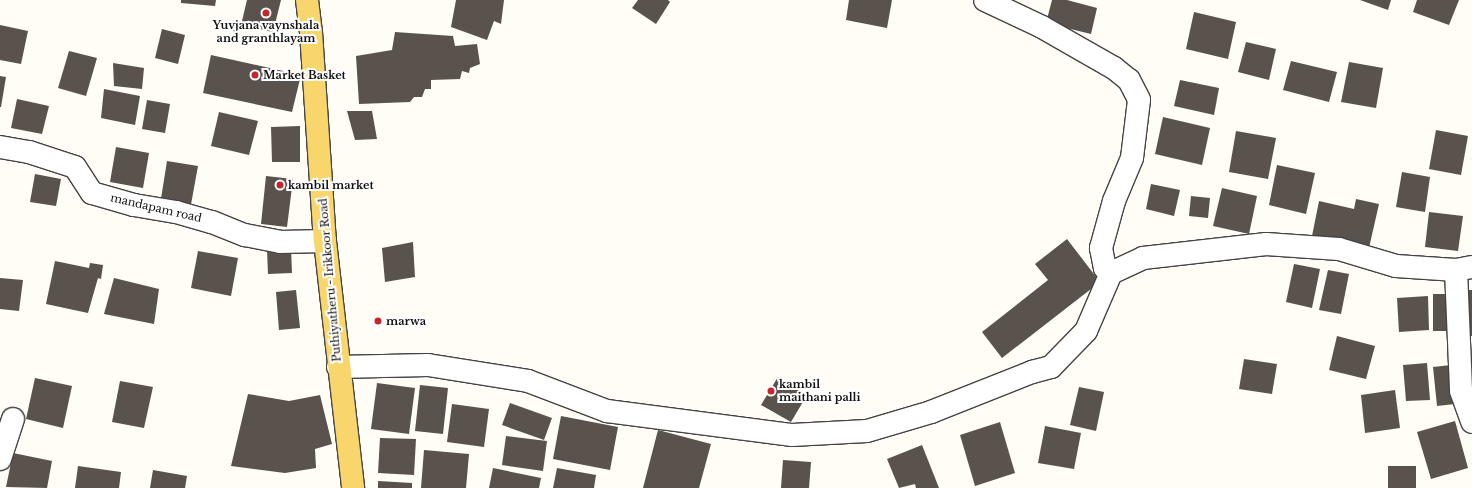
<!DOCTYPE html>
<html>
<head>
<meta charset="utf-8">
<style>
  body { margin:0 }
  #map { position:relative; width:1472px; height:488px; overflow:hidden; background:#fffdf5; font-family:"Libre Baskerville",serif }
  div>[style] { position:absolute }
  .building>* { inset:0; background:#5a524d }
  .roads { filter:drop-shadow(1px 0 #444) drop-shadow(-1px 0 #444) drop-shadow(0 1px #444) drop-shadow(0 -1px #444) }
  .minor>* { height:22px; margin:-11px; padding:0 11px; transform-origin:11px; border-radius:11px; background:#fff }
  .major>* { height:22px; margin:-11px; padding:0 11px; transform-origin:11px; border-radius:11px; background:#f9d66b }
  .dots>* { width:11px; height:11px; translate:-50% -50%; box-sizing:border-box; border:2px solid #fff; border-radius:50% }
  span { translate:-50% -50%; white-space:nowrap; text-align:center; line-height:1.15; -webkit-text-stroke:4px #fff; paint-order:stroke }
  .poi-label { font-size:11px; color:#111; font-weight:700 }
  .left { translate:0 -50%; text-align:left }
  .street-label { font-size:11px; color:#111 }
</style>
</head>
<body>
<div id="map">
  <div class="building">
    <div style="clip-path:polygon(181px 0,216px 0,215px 6px,181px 3px)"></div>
    <div style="clip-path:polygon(247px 0,281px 0,273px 32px,241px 25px)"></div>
    <div style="clip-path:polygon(456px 0,504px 0,501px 24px,494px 21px,487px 40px,451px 27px)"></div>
    <div style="clip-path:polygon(638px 0,668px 0,670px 2px,656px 24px,632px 8px)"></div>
    <div style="clip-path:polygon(849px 0,892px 0,887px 28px,846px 20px)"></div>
    <div style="clip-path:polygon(1052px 0,1067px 0,1097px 8px,1091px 34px,1046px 23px)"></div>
    <div style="clip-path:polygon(1360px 0,1391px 0,1388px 10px)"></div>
    <div style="clip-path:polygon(1417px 0,1459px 0,1449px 25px,1413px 12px)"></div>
    <div style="clip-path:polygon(1194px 12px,1236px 22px,1228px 59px,1186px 49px)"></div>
    <div style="clip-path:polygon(0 25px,28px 31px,21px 64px,0 60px)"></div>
    <div style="clip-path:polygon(162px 29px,185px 35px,178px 64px,155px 58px)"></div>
    <div style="clip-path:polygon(395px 32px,453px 36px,455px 46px,477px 44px,480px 64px,470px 68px,469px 73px,462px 71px,460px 79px,431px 80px,431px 89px,425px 89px,422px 97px,414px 97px,410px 102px,359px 104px,356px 56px,392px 50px)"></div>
    <div style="clip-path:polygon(1246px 42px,1276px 49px,1269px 80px,1238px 72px)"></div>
    <div style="clip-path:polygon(69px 51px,97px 58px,86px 96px,58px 88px)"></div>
    <div style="clip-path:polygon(211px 55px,301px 75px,292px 112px,203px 93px)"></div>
    <div style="clip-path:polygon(1291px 61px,1337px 72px,1329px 102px,1283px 90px)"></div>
    <div style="clip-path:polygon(1349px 62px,1383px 68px,1376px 108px,1341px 102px)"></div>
    <div style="clip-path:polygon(113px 63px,144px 68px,142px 89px,114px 86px)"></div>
    <div style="clip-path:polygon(0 76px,6px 77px,1px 107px,0 107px)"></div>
    <div style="clip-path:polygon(1180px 80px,1219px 88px,1214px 115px,1174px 106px)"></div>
    <div style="clip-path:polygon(104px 89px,140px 96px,135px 125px,101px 118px)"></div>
    <div style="clip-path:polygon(17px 99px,49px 106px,42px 134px,11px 128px)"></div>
    <div style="clip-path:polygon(147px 100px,170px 104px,165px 133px,142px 129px)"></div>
    <div style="clip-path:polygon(347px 111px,372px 111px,377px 139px,355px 140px)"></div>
    <div style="clip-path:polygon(219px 112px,258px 121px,249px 155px,211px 146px)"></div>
    <div style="clip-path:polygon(1163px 117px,1210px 128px,1202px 165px,1155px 154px)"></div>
    <div style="clip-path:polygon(300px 126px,300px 162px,272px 162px,271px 127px)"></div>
    <div style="clip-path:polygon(1436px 130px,1468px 136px,1461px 175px,1429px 169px)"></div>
    <div style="clip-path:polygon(1236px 131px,1276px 138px,1268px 179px,1229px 172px)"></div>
    <div style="clip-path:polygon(116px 147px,149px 153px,143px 188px,110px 182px)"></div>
    <div style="clip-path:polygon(167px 161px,198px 166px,190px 210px,160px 205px)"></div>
    <div style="clip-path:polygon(1277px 165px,1315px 173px,1306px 214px,1269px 205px)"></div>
    <div style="clip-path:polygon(1402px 172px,1430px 177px,1425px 212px,1396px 207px)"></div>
    <div style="clip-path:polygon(35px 174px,61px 179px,56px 206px,30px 202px)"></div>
    <div style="clip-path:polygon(266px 176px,293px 179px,287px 227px,261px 224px)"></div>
    <div style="clip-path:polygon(1151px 184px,1180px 190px,1174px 216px,1146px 209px)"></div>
    <div style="clip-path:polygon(1222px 188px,1257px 196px,1249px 234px,1213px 226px)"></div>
    <div style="clip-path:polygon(1191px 196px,1210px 198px,1208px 218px,1189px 216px)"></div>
    <div style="clip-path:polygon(1356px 199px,1379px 204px,1369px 248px,1312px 236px,1319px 201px,1354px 209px)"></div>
    <div style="clip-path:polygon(1429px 212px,1463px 216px,1458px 251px,1425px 247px)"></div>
    <div style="clip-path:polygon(1067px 239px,1100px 282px,1002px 358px,982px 332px,1048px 280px,1035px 264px)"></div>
    <div style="clip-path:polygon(413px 242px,415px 277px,385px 282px,382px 248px)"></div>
    <div style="clip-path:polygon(291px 248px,292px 273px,268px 274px,267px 250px)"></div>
    <div style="clip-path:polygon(198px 251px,238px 258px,231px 296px,191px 288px)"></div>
    <div style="clip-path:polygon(55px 261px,89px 268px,90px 263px,103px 265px,101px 279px,98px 278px,88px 313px,46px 304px)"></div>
    <div style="clip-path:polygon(1294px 264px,1320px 269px,1312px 308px,1286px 302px)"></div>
    <div style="clip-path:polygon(1328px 270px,1349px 274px,1341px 314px,1319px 310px)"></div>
    <div style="clip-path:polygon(0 278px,23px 280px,19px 311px,0 309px)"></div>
    <div style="clip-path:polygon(114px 278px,159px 289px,154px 324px,104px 314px)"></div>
    <div style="clip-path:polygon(296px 290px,300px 328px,279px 330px,276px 292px)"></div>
    <div style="clip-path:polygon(1466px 290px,1472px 290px,1472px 336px,1466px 336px)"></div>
    <div style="clip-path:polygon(1433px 294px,1451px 294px,1452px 331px,1433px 331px)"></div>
    <div style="clip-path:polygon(1428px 296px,1429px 330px,1399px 332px,1397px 298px)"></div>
    <div style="clip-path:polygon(1337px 336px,1375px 346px,1366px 379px,1329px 370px)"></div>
    <div style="clip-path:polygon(1244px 359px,1277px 364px,1272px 394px,1239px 389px)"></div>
    <div style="clip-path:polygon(1427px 363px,1430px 400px,1406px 401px,1403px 365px)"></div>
    <div style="clip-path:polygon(1451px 365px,1455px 404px,1437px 406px,1433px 367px)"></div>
    <div style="clip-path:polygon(778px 377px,807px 395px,791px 422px,761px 405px)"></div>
    <div style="clip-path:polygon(35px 378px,72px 386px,63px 428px,26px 419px)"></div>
    <div style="clip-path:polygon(120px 381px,153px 387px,144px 428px,112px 422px)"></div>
    <div style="clip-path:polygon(377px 383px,415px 388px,409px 434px,371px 429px)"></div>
    <div style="clip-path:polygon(420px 385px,448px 388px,443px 434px,415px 431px)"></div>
    <div style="clip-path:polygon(1079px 387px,1104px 392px,1096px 431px,1070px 425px)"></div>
    <div style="clip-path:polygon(1395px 390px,1400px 428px,1365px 433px,1361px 395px)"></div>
    <div style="clip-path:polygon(248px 394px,289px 401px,320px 395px,332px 444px,315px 449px,316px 468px,285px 473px,231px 466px)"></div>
    <div style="clip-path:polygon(510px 403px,552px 418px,544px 440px,502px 425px)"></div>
    <div style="clip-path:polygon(452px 404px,489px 409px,484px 447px,447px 442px)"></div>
    <div style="clip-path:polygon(561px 416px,618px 427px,610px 470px,553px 459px)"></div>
    <div style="clip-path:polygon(1455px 421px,1468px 468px,1431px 479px,1417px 432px)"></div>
    <div style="clip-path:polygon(1000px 422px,1015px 473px,975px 486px,960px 435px)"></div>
    <div style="clip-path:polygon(1045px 426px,1081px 433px,1074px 469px,1038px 463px)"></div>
    <div style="clip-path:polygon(658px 430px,711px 444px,699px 488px,643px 488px)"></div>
    <div style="clip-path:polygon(506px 436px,547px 441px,543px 471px,502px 465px)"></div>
    <div style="clip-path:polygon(380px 438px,416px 439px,414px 475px,378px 473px)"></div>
    <div style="clip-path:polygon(922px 445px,939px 488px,916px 488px,915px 484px,899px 488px,887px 459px)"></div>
    <div style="clip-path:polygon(424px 450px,469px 454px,466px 488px,421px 488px)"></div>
    <div style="clip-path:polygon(13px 453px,52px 461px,47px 488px,6px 487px)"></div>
    <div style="clip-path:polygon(783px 460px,811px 462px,809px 488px,781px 488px)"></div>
    <div style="clip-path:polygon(78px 466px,121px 472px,119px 488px,75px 488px)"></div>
    <div style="clip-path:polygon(1388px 466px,1416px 466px,1416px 488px,1388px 488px)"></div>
    <div style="clip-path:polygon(493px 468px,541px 478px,539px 488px,489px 488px)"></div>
    <div style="clip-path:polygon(557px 468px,596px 475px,594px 488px,553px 488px)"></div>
    <div style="clip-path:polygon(153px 470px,187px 476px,185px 488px,150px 488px)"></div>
    <div style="clip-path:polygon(378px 481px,412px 483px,412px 488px,378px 488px)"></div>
  </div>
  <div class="roads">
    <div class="minor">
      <div style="left:985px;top:0;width:63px;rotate:25.3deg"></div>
      <div style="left:1042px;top:27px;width:83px;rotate:29.7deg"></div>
      <div style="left:1114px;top:68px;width:19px;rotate:39deg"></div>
      <div style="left:1129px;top:80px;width:22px;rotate:63deg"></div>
      <div style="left:1139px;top:100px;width:58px;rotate:96.9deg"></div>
      <div style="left:1132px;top:158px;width:47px;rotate:112.7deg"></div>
      <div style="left:1114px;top:201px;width:49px;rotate:105.5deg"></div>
      <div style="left:1101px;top:248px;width:20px;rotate:79deg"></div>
      <div style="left:1105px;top:268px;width:8px;rotate:40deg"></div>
      <div style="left:0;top:147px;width:29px;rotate:10deg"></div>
      <div style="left:29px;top:152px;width:48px;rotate:18.1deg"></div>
      <div style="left:75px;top:167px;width:31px;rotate:57deg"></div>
      <div style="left:92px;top:193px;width:44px;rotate:15.9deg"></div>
      <div style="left:134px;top:205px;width:43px;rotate:9.5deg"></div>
      <div style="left:176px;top:212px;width:37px;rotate:16deg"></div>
      <div style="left:212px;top:222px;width:35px;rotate:22deg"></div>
      <div style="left:245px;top:235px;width:36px;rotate:11deg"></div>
      <div style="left:280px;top:242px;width:45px;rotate:-1.3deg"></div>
      <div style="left:1456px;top:270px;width:121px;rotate:87.6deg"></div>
      <div style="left:1461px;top:391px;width:33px;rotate:70deg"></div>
      <div style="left:338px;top:367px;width:90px;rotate:-1.3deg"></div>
      <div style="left:428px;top:365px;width:101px;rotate:9.1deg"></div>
      <div style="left:528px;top:381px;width:85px;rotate:20.8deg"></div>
      <div style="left:607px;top:411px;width:187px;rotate:7.4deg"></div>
      <div style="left:792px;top:435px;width:75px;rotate:-3.1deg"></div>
      <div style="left:867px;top:431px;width:67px;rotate:-16.5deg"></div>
      <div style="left:931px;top:412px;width:109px;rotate:-21.6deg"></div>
      <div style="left:1032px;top:372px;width:20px;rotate:-15deg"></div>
      <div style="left:1051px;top:367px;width:50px;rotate:-45.8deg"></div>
      <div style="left:1086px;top:331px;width:63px;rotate:-66.7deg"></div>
      <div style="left:1111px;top:273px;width:35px;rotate:-25deg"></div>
      <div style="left:1143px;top:258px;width:124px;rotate:-6.5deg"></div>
      <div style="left:1266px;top:244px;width:73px;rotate:3.9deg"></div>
      <div style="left:1339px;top:249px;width:59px;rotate:16.6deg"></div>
      <div style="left:1396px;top:266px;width:60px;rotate:3.8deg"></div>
      <div style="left:1456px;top:270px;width:16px;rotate:-11deg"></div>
      <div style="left:0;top:459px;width:42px;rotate:-72deg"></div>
    </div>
    <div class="major">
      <div style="left:307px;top:0;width:32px;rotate:83deg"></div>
      <div style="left:311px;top:32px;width:209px;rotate:86.2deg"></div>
      <div style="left:325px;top:241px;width:249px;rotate:83.5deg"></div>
    </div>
  </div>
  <div class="dots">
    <div style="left:266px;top:13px;background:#c4262e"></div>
    <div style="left:255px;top:75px;background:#c4262e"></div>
    <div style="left:280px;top:185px;background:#c4262e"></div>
    <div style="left:378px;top:321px;background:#c4262e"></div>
    <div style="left:771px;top:391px;background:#c4262e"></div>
  </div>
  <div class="poi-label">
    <span style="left:266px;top:32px">Yuvjana vaynshala<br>and granthlayam</span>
    <span class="left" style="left:263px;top:75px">Market Basket</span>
    <span class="left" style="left:288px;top:185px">kambil market</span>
    <span class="left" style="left:386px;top:321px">marwa</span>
    <span class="left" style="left:779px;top:391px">kambil<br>maithani palli</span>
  </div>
  <div class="street-label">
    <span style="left:156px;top:208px;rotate:13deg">mandapam road</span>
    <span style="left:330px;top:280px;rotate:-95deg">Puthiyatheru - Irikkoor Road</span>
  </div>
</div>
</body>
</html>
